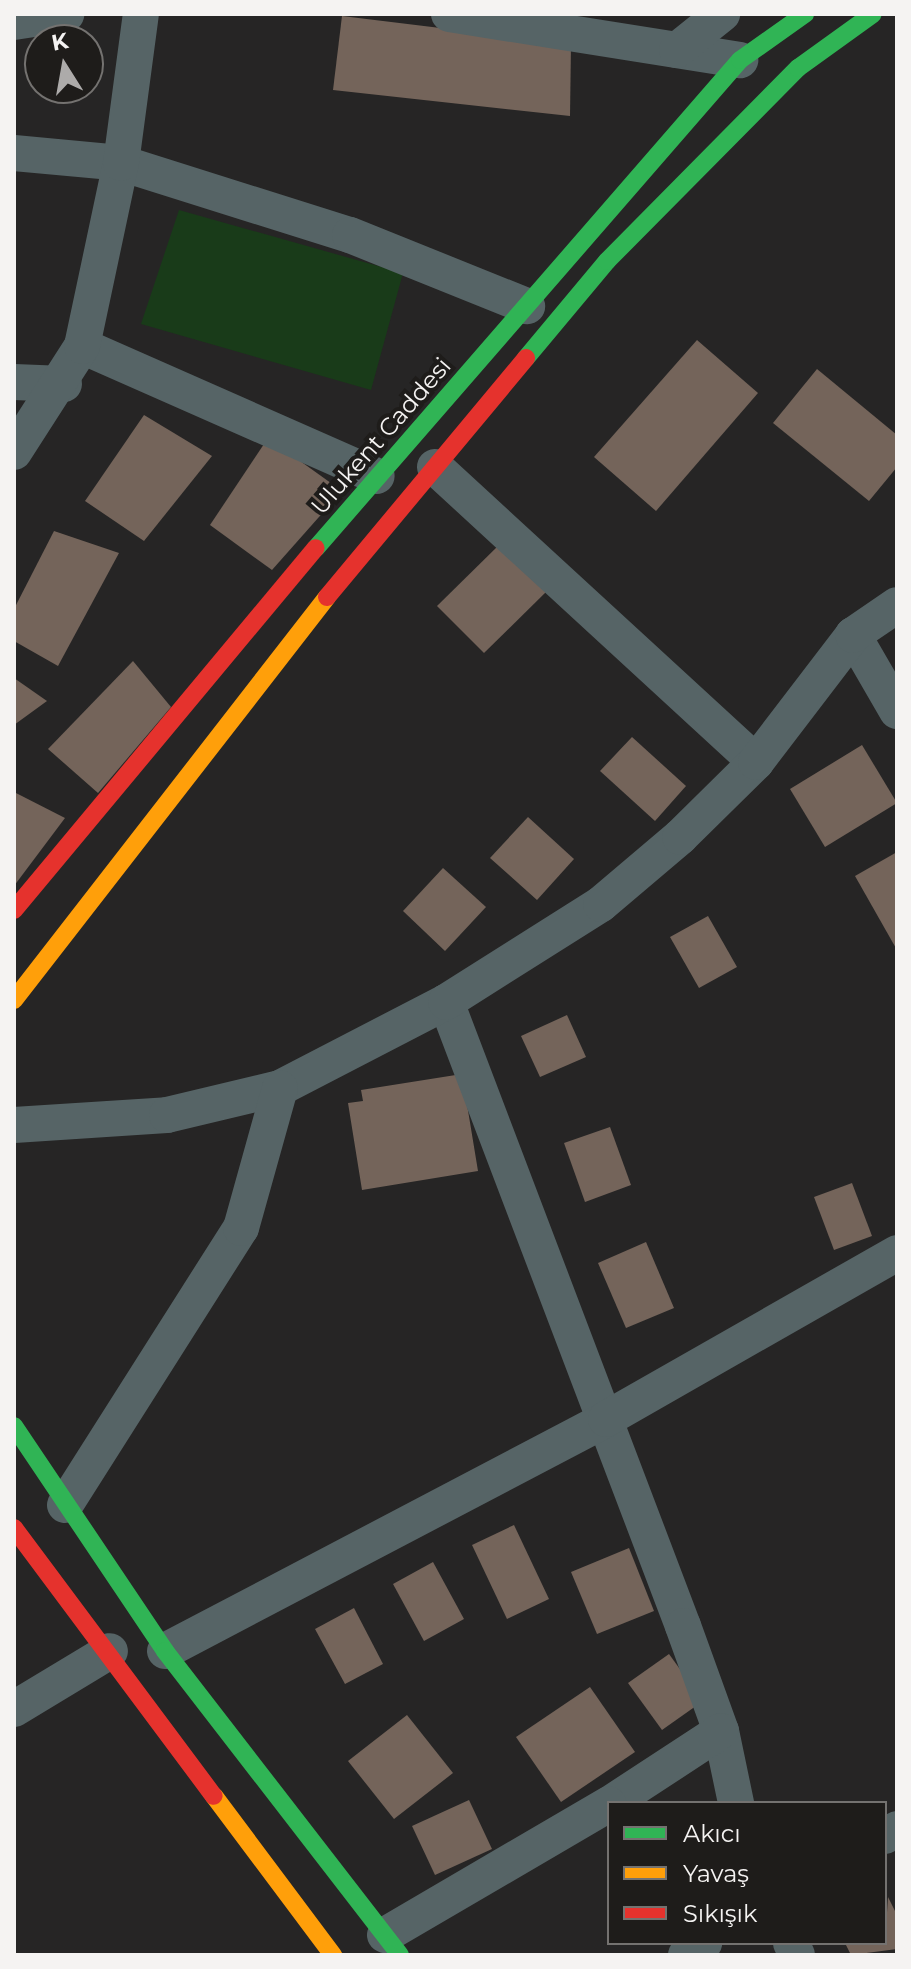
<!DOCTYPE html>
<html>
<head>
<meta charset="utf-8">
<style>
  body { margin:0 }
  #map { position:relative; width:911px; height:1969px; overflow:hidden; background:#262525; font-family:Montserrat,sans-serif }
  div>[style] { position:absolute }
  .green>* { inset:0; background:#193b19 }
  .building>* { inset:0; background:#74645a }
  .street>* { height:36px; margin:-18px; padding:0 18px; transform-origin:18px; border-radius:18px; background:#566466 }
  .fast>* { height:18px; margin:-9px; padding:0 9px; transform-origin:9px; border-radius:9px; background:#30b455 }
  .slow>* { height:18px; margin:-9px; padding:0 9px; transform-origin:9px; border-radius:9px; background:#ff9f0a }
  .jam>* { height:18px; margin:-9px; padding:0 9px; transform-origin:9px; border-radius:9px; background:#e5322d }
  span { translate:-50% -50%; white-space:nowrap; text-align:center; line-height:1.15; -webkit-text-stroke:8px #1e1c1a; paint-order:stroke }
  .street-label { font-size:24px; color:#f5f3f2 }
  .frame { position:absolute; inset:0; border:16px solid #f5f3f2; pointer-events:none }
  .legend { position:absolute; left:607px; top:1801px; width:280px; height:144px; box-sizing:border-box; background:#1e1c1a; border:2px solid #747270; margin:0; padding:10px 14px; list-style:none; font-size:24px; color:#f5f3f2 }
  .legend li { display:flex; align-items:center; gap:16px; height:40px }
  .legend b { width:40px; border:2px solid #747270 }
  .north { position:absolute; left:24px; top:24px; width:80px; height:80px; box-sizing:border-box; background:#1e1c1a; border:2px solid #747270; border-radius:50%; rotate:349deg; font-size:22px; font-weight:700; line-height:32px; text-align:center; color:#f5f3f2 }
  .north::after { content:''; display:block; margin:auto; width:28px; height:36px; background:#adabaa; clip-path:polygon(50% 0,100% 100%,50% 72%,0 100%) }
</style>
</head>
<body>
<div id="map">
  <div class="green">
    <div style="clip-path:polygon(179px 210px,403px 273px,371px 390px,141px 324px)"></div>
  </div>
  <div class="building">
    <div style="clip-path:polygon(342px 16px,571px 44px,570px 116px,333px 90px)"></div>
    <div style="clip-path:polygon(697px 340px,758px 393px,656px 511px,594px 457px)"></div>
    <div style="clip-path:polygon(817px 369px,897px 435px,897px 467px,869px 501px,773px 423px)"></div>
    <div style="clip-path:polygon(144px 415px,212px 456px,144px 541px,85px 501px)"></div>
    <div style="clip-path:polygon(268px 438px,342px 491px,272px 570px,210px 525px)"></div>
    <div style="clip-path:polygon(54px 531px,119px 553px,58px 666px,14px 641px,14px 609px)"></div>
    <div style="clip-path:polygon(500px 544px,547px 591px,484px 653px,437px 606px)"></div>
    <div style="clip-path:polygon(133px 661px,171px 707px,98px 793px,48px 749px)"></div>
    <div style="clip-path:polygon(14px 678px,47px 701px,14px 725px)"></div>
    <div style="clip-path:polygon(632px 737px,686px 786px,655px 821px,600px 771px)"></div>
    <div style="clip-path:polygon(862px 745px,897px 803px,825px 847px,790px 789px)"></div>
    <div style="clip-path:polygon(14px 792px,65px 818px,14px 886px)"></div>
    <div style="clip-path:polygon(528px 817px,574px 859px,537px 900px,490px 858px)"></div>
    <div style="clip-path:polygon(897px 852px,897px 950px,855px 876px)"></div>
    <div style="clip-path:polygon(443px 868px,486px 907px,445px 951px,403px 911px)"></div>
    <div style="clip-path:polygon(708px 916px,737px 967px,699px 988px,670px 937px)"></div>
    <div style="clip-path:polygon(567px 1015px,586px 1057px,540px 1077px,521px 1036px)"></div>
    <div style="clip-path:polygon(462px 1074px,478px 1171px,362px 1190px,348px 1103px,363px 1101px,361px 1090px)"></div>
    <div style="clip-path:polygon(610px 1127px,631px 1185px,585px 1202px,564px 1143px)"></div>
    <div style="clip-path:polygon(852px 1183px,872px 1236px,834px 1250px,814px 1197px)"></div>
    <div style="clip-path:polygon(646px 1242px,674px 1308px,626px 1328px,598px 1263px)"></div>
    <div style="clip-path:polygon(514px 1525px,549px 1599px,507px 1619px,472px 1545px)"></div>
    <div style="clip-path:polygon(629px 1548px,654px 1611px,597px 1634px,571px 1572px)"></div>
    <div style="clip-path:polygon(433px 1562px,464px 1619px,424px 1641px,393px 1584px)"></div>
    <div style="clip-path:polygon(354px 1608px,383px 1664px,345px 1684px,315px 1629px)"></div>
    <div style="clip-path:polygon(669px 1654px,703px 1701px,662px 1730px,628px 1683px)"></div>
    <div style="clip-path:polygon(590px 1687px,635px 1752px,561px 1802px,516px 1737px)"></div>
    <div style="clip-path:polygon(407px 1715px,453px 1773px,394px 1819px,348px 1761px)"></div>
    <div style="clip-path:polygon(469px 1800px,492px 1849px,435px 1875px,412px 1826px)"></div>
    <div style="clip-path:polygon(888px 1897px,897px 1915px,897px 1949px,851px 1955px,845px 1943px,885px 1943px)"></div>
  </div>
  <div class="street">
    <div style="left:449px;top:14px;width:295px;rotate:9deg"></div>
    <div style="left:14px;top:22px;width:53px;rotate:-8.7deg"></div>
    <div style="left:677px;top:50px;width:58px;rotate:-38.7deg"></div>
    <div style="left:14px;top:153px;width:107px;rotate:5.3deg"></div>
    <div style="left:121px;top:163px;width:240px;rotate:17.5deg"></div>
    <div style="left:350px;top:235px;width:191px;rotate:21.9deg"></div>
    <div style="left:82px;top:346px;width:322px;rotate:23.8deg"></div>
    <div style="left:14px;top:382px;width:50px;rotate:2.3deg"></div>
    <div style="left:14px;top:452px;width:126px;rotate:-57.3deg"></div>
    <div style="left:82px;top:346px;width:187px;rotate:-78deg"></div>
    <div style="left:121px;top:163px;width:150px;rotate:-82.4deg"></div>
    <div style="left:435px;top:467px;width:436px;rotate:42.6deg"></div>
    <div style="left:853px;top:635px;width:88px;rotate:59.9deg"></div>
    <div style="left:446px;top:1002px;width:667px;rotate:69.2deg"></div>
    <div style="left:683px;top:1626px;width:112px;rotate:70.1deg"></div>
    <div style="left:721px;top:1731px;width:74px;rotate:78.2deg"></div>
    <div style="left:14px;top:1125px;width:153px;rotate:-3.7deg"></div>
    <div style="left:167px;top:1115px;width:116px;rotate:-13.4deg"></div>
    <div style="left:280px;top:1088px;width:187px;rotate:-27.4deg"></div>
    <div style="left:446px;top:1002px;width:183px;rotate:-32.3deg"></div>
    <div style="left:601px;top:904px;width:104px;rotate:-40.3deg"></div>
    <div style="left:680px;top:837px;width:107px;rotate:-44.6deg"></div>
    <div style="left:756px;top:762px;width:160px;rotate:-52.6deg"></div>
    <div style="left:853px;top:635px;width:53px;rotate:-34.3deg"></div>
    <div style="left:65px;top:1505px;width:328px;rotate:-57.6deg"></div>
    <div style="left:241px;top:1228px;width:145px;rotate:-74.4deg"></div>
    <div style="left:165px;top:1651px;width:498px;rotate:-27.7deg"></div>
    <div style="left:606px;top:1419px;width:335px;rotate:-29.7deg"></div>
    <div style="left:14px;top:1709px;width:112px;rotate:-31.1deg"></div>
    <div style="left:611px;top:1803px;width:131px;rotate:-33.2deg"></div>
    <div style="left:885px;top:1836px;width:14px;rotate:-30deg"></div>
    <div style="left:385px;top:1935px;width:259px;rotate:-30.3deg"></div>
    <div style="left:791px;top:1943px;width:13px;rotate:63deg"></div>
    <div style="left:686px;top:1955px;width:22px;rotate:-34deg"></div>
  </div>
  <div class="fast">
    <div style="left:526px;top:358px;width:126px;rotate:-50.1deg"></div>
    <div style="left:607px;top:261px;width:272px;rotate:-45.3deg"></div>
    <div style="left:798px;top:68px;width:92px;rotate:-35.8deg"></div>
    <div style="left:316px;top:548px;width:646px;rotate:-49.01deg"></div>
    <div style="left:740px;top:60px;width:80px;rotate:-35.3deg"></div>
    <div style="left:14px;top:1426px;width:271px;rotate:56.1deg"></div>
    <div style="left:165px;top:1651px;width:384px;rotate:52.3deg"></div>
  </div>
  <div class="slow">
    <div style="left:14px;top:1000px;width:510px;rotate:-52.16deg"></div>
    <div style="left:214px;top:1796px;width:199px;rotate:53.2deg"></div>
  </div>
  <div class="jam">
    <div style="left:327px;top:597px;width:311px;rotate:-50.2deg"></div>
    <div style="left:14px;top:910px;width:471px;rotate:-50.2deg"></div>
    <div style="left:14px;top:1528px;width:334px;rotate:53.3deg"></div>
  </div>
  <div class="street-label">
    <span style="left:381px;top:436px;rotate:-49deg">Ulukent Caddesi</span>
  </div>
  <div class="frame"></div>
  <ul class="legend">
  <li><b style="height:10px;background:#30b455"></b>Akıcı</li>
  <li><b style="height:10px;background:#ff9f0a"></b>Yavaş</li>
  <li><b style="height:10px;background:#e5322d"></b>Sıkışık</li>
  </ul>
  <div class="north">K</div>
</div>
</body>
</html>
